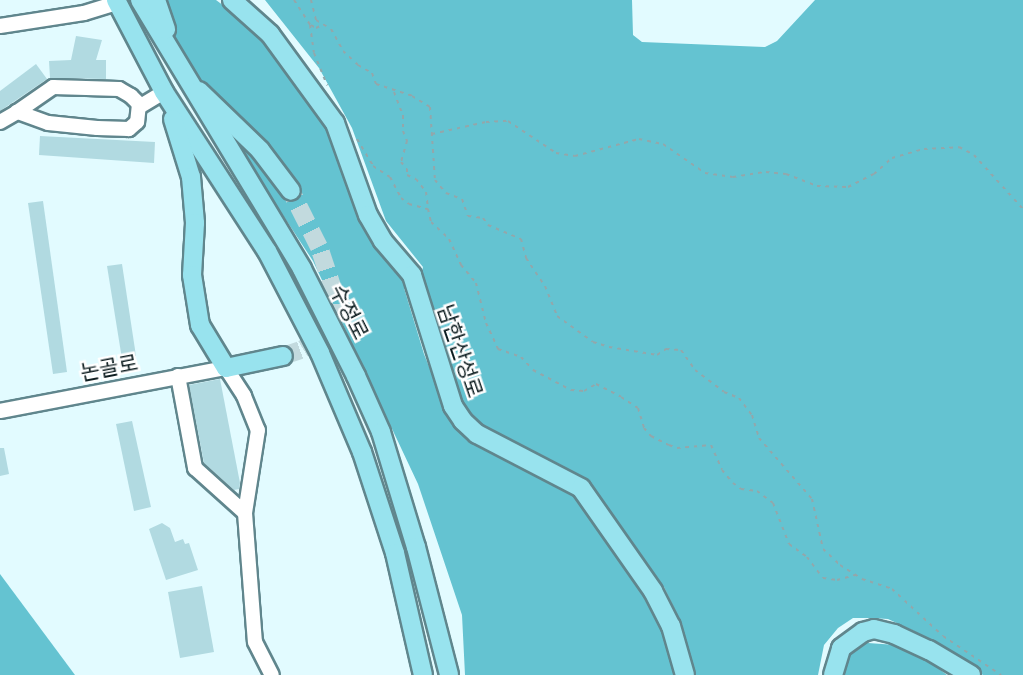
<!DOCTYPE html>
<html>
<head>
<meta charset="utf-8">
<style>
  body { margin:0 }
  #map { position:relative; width:1023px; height:675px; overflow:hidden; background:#e2fbff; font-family:"Fira Sans Condensed","Noto Sans KR",sans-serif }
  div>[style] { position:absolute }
  .forest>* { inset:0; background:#64c3d1 }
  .building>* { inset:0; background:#b1dae1 }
  .major-tunnel>* { height:18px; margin-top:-9px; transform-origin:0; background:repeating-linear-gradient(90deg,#c2dade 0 18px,transparent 0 27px) }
  .path>* { height:2px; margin-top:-1px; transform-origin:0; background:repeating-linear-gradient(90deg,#92a7ab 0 3.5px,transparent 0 8.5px) }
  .roads { filter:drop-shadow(2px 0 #60868d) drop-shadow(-2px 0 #60868d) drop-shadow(0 2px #60868d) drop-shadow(0 -2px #60868d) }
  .minor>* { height:14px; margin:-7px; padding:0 7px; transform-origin:7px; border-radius:7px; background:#fff }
  .major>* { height:18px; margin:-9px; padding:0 9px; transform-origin:9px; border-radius:9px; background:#98e3ee }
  span { translate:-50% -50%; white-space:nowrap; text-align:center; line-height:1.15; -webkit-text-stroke:5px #fff; paint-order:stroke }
  .street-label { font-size:21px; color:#0e1e21 }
</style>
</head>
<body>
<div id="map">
  <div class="forest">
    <div style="clip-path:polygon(158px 0,216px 0,244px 21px,280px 62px,336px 137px,407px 276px,404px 288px,424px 354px,450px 420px,479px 445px,555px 482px,576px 495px,648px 596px,665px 633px,675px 675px,465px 675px,462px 615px,418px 484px,313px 261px,182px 62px)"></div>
    <div style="clip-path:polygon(265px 0,632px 0,633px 35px,642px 42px,765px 47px,777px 41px,815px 0,1023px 0,1023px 675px,983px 675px,914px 631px,888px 619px,872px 618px,853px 618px,838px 628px,824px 645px,818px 675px,694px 675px,682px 624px,664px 587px,592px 486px,572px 473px,495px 436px,467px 411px,440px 346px,420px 279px,423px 267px,386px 221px,352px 128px,319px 68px)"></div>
    <div style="clip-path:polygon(0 574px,75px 675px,0 675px)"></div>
    <div style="clip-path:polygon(854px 642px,896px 645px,929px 661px,947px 675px,839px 675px,841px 660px)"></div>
  </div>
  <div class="building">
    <div style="clip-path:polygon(76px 36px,102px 40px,96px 60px,106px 60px,106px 79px,50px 78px,49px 61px,71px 60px)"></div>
    <div style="clip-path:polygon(36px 64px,47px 79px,0 111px,0 91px)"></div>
    <div style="clip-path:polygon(40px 136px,155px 142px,154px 163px,39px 155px)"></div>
    <div style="clip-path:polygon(43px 201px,67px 372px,53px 374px,28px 203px)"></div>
    <div style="clip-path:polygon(122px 264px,136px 356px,122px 359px,107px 266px)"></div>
    <div style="clip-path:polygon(220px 379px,240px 483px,239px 489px,234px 490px,204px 463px,189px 385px)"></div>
    <div style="clip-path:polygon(132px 421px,151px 507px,134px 511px,116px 424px)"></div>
    <div style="clip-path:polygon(0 448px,4px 448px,9px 474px,0 476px)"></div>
    <div style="clip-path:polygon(162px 523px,170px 528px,175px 542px,183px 539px,185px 544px,189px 543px,198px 570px,166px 580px,149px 529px)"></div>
    <div style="clip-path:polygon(202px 586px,214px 652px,180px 658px,168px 592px)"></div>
  </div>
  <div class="major-tunnel">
    <div style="left:283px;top:356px;width:21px;rotate:-19deg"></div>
    <div style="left:303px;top:349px;width:22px;rotate:-32deg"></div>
    <div style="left:322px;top:337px;width:19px;rotate:-54deg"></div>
    <div style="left:333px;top:322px;width:27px;rotate:-86deg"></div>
    <div style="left:335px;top:295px;width:51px;rotate:-108.4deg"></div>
    <div style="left:319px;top:247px;width:63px;rotate:-116.6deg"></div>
  </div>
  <div class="path">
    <div style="left:294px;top:0;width:30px;rotate:57deg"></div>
    <div style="left:310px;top:25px;width:28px;rotate:82deg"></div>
    <div style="left:314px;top:53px;width:35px;rotate:68deg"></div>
    <div style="left:311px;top:0;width:21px;rotate:76deg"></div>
    <div style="left:316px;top:20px;width:17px;rotate:31deg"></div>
    <div style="left:331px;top:29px;width:25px;rotate:61deg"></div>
    <div style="left:343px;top:51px;width:21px;rotate:43deg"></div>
    <div style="left:358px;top:65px;width:16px;rotate:30deg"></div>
    <div style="left:372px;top:73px;width:12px;rotate:70deg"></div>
    <div style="left:376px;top:84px;width:38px;rotate:18deg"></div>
    <div style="left:412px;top:96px;width:21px;rotate:31deg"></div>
    <div style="left:430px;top:107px;width:73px;rotate:86.1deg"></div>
    <div style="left:435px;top:180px;width:17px;rotate:50deg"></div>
    <div style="left:446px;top:193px;width:17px;rotate:21deg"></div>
    <div style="left:462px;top:199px;width:18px;rotate:71deg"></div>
    <div style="left:468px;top:216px;width:15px;rotate:8deg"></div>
    <div style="left:483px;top:218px;width:9px;rotate:54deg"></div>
    <div style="left:488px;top:225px;width:36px;rotate:23deg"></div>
    <div style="left:521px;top:239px;width:20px;rotate:75deg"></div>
    <div style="left:526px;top:258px;width:34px;rotate:56deg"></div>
    <div style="left:545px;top:286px;width:32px;rotate:68deg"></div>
    <div style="left:557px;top:316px;width:44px;rotate:35.8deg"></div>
    <div style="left:593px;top:342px;width:17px;rotate:17deg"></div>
    <div style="left:609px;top:347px;width:49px;rotate:9.5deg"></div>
    <div style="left:657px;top:355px;width:11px;rotate:-34deg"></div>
    <div style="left:666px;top:349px;width:15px;rotate:4deg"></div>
    <div style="left:681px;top:350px;width:24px;rotate:55deg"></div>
    <div style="left:695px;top:370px;width:36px;rotate:37deg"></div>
    <div style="left:724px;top:392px;width:16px;rotate:22deg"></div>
    <div style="left:739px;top:398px;width:21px;rotate:53deg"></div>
    <div style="left:752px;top:415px;width:24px;rotate:73deg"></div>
    <div style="left:759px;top:438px;width:81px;rotate:49deg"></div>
    <div style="left:812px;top:499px;width:51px;rotate:77.6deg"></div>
    <div style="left:823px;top:549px;width:23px;rotate:43deg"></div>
    <div style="left:840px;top:565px;width:26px;rotate:32deg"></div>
    <div style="left:862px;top:579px;width:32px;rotate:18deg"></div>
    <div style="left:892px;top:589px;width:69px;rotate:42.7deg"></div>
    <div style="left:943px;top:636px;width:70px;rotate:33.9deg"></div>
    <div style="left:311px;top:25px;width:6px;rotate:31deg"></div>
    <div style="left:316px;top:28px;width:7px;rotate:-27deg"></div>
    <div style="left:394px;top:92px;width:25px;rotate:69deg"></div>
    <div style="left:403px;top:115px;width:16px;rotate:90deg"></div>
    <div style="left:403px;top:131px;width:11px;rotate:68deg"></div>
    <div style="left:407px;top:141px;width:22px;rotate:106deg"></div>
    <div style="left:401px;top:162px;width:9px;rotate:49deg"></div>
    <div style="left:407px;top:169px;width:6px;rotate:90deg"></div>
    <div style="left:407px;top:175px;width:10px;rotate:24deg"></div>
    <div style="left:416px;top:179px;width:16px;rotate:52deg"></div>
    <div style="left:426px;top:192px;width:17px;rotate:83deg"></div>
    <div style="left:432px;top:134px;width:55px;rotate:-12.5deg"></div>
    <div style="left:486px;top:122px;width:22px;rotate:-3deg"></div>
    <div style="left:508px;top:121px;width:58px;rotate:33.7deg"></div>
    <div style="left:556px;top:153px;width:19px;rotate:9deg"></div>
    <div style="left:575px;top:156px;width:66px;rotate:-14.9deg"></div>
    <div style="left:639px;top:139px;width:25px;rotate:12deg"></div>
    <div style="left:663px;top:144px;width:51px;rotate:34.6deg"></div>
    <div style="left:705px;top:173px;width:28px;rotate:8deg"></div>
    <div style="left:733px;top:177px;width:33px;rotate:-9deg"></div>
    <div style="left:766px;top:172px;width:20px;rotate:6deg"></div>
    <div style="left:786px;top:174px;width:33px;rotate:21deg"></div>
    <div style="left:817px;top:186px;width:31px;rotate:2deg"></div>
    <div style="left:848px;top:187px;width:29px;rotate:-27deg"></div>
    <div style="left:874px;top:174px;width:24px;rotate:-42deg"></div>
    <div style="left:892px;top:158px;width:33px;rotate:-16deg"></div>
    <div style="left:924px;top:149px;width:35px;rotate:-3deg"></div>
    <div style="left:959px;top:147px;width:17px;rotate:28deg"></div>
    <div style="left:974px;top:155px;width:73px;rotate:47.8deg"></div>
    <div style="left:357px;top:139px;width:31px;rotate:59deg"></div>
    <div style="left:373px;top:166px;width:20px;rotate:33deg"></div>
    <div style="left:390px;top:177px;width:24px;rotate:62deg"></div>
    <div style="left:401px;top:198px;width:10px;rotate:37deg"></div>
    <div style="left:409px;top:204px;width:20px;rotate:15deg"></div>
    <div style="left:428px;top:209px;width:13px;rotate:77deg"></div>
    <div style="left:431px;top:222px;width:25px;rotate:43deg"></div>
    <div style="left:449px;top:239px;width:29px;rotate:65deg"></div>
    <div style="left:461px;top:265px;width:23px;rotate:50deg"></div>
    <div style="left:476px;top:283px;width:41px;rotate:76deg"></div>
    <div style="left:486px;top:323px;width:29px;rotate:65deg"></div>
    <div style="left:498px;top:349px;width:24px;rotate:19deg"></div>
    <div style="left:521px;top:357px;width:18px;rotate:47deg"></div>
    <div style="left:533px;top:370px;width:43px;rotate:27.8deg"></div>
    <div style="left:571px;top:390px;width:13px;rotate:4deg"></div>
    <div style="left:584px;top:391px;width:14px;rotate:-30deg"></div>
    <div style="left:596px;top:384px;width:28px;rotate:27deg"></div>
    <div style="left:621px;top:397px;width:20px;rotate:33deg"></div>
    <div style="left:638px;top:408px;width:21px;rotate:73deg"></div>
    <div style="left:644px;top:428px;width:11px;rotate:49deg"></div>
    <div style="left:651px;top:436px;width:20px;rotate:27deg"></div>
    <div style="left:669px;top:445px;width:9px;rotate:21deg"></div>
    <div style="left:677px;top:448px;width:34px;rotate:-5deg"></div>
    <div style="left:711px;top:445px;width:27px;rotate:66deg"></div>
    <div style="left:722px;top:470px;width:17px;rotate:50deg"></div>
    <div style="left:733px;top:483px;width:10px;rotate:37deg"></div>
    <div style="left:741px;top:489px;width:16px;rotate:7deg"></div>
    <div style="left:757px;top:491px;width:20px;rotate:37deg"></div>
    <div style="left:773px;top:503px;width:44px;rotate:68.7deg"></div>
    <div style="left:789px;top:544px;width:22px;rotate:36deg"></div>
    <div style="left:807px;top:557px;width:26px;rotate:53deg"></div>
    <div style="left:823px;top:578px;width:14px;rotate:8deg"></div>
    <div style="left:837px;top:580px;width:20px;rotate:-15deg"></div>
  </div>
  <div class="roads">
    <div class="minor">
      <div style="left:0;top:26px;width:85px;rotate:-8.8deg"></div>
      <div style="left:84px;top:13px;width:34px;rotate:-17deg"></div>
      <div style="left:53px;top:87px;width:66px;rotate:1.7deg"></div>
      <div style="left:119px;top:89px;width:14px;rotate:30deg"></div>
      <div style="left:131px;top:96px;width:11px;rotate:45deg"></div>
      <div style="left:139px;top:104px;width:18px;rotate:96deg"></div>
      <div style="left:137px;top:122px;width:11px;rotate:139deg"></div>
      <div style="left:129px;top:129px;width:32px;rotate:-178deg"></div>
      <div style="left:97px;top:128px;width:49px;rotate:-174.2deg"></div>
      <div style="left:48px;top:123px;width:33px;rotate:-160deg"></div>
      <div style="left:17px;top:112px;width:44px;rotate:-34.8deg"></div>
      <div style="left:139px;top:107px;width:29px;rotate:-31deg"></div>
      <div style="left:0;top:122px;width:20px;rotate:-30deg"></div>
      <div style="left:178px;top:376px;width:94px;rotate:79.5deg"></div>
      <div style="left:195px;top:468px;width:67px;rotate:42deg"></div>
      <div style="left:0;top:411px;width:230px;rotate:-10.8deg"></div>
      <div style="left:226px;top:368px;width:33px;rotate:57deg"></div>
      <div style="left:244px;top:396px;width:37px;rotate:68deg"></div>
      <div style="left:258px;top:430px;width:84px;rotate:98.9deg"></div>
      <div style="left:245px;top:513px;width:129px;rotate:85.6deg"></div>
      <div style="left:255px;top:642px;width:37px;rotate:63deg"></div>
    </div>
    <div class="major">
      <div style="left:116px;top:0;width:104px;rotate:62.4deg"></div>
      <div style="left:164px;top:92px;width:189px;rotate:57.1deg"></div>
      <div style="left:267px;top:251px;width:115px;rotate:62.5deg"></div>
      <div style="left:320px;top:353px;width:108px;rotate:67deg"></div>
      <div style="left:362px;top:452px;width:106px;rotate:71.9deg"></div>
      <div style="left:395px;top:553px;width:125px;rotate:77.1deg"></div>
      <div style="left:140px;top:0;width:314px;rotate:58.9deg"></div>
      <div style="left:302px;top:269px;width:120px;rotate:63.2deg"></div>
      <div style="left:356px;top:376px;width:61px;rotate:65.9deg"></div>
      <div style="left:381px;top:432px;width:120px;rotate:73.1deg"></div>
      <div style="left:416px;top:547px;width:132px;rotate:75.5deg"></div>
      <div style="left:156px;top:0;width:31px;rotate:71deg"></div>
      <div style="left:232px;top:0;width:51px;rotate:41.8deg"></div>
      <div style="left:270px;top:34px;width:110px;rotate:53.9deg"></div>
      <div style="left:335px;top:123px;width:98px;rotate:70.3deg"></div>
      <div style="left:368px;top:215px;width:30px;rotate:60deg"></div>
      <div style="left:383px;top:241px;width:45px;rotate:49.5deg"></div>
      <div style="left:412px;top:275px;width:137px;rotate:72.6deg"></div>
      <div style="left:453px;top:406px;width:18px;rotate:56deg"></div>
      <div style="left:463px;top:421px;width:19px;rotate:43deg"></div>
      <div style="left:477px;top:434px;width:117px;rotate:27.4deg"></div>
      <div style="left:581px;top:488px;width:126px;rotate:55deg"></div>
      <div style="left:653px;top:591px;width:39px;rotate:63deg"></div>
      <div style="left:671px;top:626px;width:51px;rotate:74.1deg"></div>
      <div style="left:199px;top:91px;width:85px;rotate:44deg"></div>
      <div style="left:260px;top:150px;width:51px;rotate:52.9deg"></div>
      <div style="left:173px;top:119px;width:61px;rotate:72.8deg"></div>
      <div style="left:191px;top:177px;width:46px;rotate:85deg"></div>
      <div style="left:195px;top:223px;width:52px;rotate:93.3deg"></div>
      <div style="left:192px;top:275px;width:51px;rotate:80.9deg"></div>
      <div style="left:200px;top:325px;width:50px;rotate:58.8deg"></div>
      <div style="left:226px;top:368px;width:58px;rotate:-11.9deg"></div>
      <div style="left:833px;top:675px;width:28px;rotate:-73deg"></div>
      <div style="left:841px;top:648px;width:27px;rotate:-36deg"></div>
      <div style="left:863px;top:632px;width:11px;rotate:-15deg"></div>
      <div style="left:874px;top:629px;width:21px;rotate:14deg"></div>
      <div style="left:894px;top:634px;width:38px;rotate:25deg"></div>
      <div style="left:929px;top:650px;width:49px;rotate:30.8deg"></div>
    </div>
  </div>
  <div class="street-label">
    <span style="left:349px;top:312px;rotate:63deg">수정로</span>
    <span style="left:460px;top:351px;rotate:71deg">남한산성로</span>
    <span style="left:109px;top:368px;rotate:-11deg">논골로</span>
  </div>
</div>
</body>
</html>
